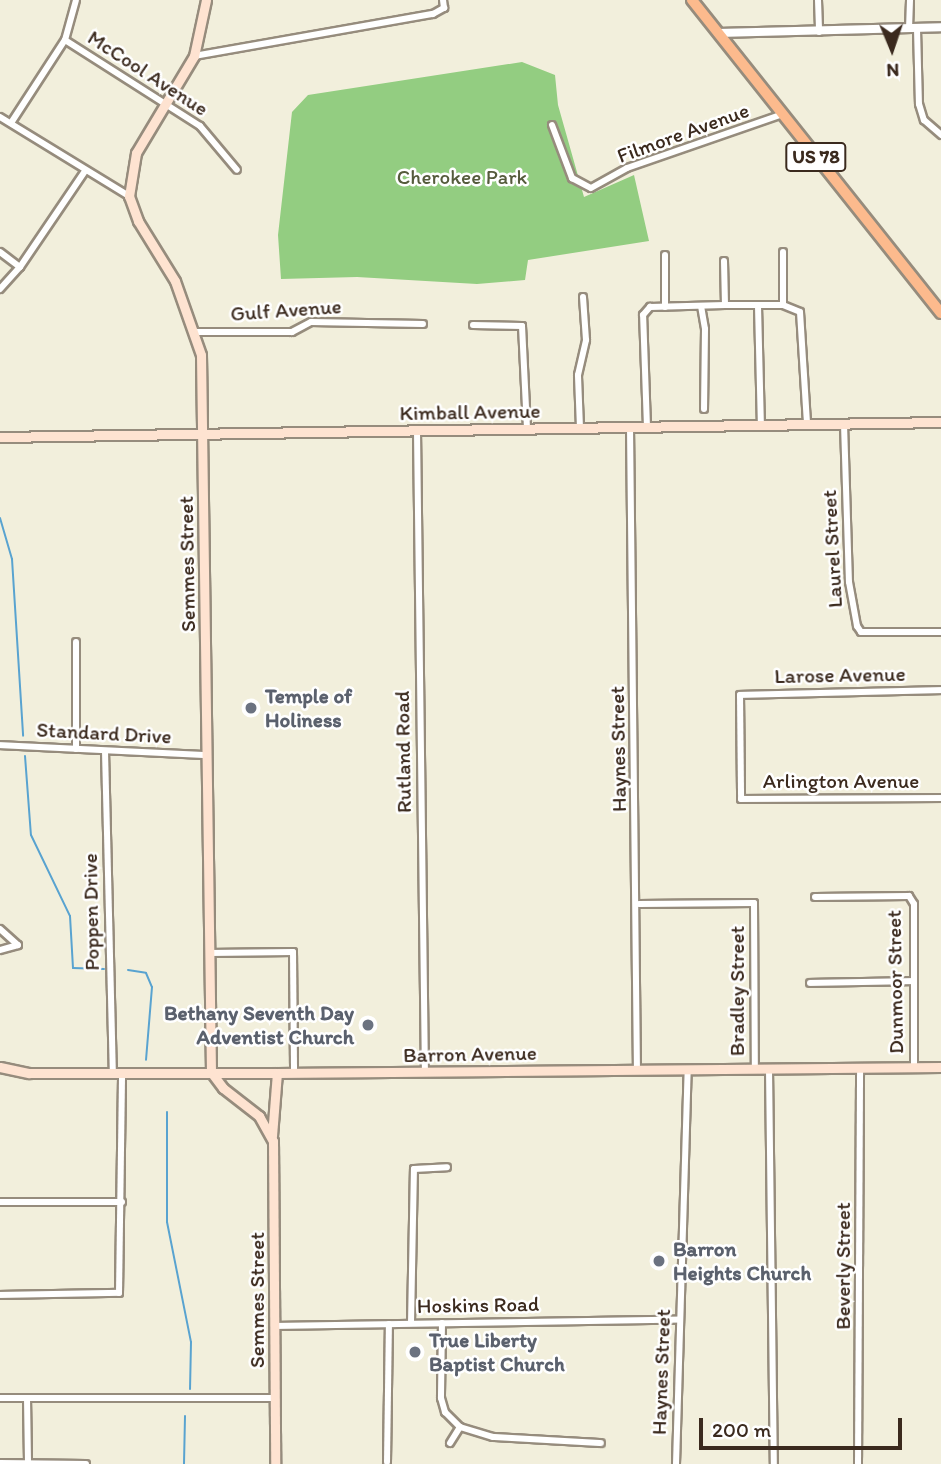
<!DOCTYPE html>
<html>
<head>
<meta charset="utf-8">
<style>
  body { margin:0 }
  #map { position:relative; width:941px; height:1464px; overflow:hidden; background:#f2efdc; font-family:Itim,sans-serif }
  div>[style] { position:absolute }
  .green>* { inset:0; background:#93cd81 }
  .stream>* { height:2px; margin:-1px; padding:0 1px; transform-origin:1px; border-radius:1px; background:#59a3d0 }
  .roads { filter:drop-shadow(2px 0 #968c7d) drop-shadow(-2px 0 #968c7d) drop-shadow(0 2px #968c7d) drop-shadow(0 -2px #968c7d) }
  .minor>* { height:6px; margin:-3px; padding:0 3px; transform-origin:3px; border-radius:3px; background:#fff }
  .tertiary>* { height:8px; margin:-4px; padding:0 4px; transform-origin:4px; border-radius:4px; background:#fff }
  .secondary>* { height:9px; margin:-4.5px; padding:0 4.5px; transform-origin:4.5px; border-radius:4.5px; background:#fee3d1 }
  .primary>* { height:10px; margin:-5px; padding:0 5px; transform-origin:5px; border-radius:5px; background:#fcba8d }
  .dots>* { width:19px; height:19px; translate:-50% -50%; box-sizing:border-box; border:4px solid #fff; border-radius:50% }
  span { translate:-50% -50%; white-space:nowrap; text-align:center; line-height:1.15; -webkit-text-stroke:5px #fff; paint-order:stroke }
  .shield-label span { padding:2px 5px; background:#fff; border:2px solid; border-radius:5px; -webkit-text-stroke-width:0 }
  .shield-label { font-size:19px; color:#3b2a1e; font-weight:700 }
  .street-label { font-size:21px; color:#3b2a1e }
  .park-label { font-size:21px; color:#555b3c }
  .worship-label { font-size:21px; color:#5b616d; font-weight:700 }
  .left { translate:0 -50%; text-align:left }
  .right { translate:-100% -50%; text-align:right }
  .north { position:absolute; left:857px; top:14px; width:70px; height:70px; -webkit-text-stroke:5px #fff; paint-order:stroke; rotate:178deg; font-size:19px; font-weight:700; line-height:28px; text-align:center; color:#3b2a1e }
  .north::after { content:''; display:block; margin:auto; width:24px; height:32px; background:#3b2a1e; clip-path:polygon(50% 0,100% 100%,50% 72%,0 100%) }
  .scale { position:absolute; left:699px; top:1418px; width:203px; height:32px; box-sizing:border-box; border:4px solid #3b2a1e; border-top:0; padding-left:9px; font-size:21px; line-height:24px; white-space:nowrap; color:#3b2a1e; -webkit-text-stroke:5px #fff; paint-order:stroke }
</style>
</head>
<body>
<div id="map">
  <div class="green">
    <div style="clip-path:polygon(522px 62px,555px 75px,558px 105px,584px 197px,634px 175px,649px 241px,528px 260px,525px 280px,477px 284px,357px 277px,281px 279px,278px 235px,292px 112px,308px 95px)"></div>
  </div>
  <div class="stream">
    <div style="left:0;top:518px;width:43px;rotate:73.7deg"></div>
    <div style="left:12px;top:559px;width:177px;rotate:86.4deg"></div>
    <div style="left:25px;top:756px;width:79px;rotate:85.7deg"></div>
    <div style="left:31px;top:835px;width:90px;rotate:64.3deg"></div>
    <div style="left:70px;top:916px;width:52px;rotate:86.7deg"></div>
    <div style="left:73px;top:968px;width:31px;rotate:2deg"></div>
    <div style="left:128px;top:970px;width:18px;rotate:9deg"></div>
    <div style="left:146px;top:973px;width:15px;rotate:67deg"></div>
    <div style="left:152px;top:987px;width:73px;rotate:94.7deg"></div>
    <div style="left:167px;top:1112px;width:110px;rotate:90deg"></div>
    <div style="left:167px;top:1222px;width:122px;rotate:78.7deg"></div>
    <div style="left:191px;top:1342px;width:47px;rotate:91.2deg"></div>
    <div style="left:184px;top:1464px;width:48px;rotate:-88.8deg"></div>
  </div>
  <div class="roads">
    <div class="minor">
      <div style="left:818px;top:0;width:32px;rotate:88deg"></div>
      <div style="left:909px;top:29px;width:29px;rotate:-88deg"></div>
      <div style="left:917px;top:29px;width:75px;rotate:88.5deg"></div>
      <div style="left:919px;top:104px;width:17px;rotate:73deg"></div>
      <div style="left:924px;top:120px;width:23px;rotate:41deg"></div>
      <div style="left:65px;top:40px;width:160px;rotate:32.5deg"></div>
      <div style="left:200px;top:126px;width:57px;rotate:49.9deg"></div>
      <div style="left:194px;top:56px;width:243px;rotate:-10deg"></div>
      <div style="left:433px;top:14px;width:13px;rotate:-29deg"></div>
      <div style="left:444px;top:8px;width:8px;rotate:-97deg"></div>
      <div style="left:0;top:117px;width:151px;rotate:31.5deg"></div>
      <div style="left:11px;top:123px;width:99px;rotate:-57deg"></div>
      <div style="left:65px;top:40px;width:41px;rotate:-74.6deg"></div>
      <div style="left:552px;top:125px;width:57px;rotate:69.3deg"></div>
      <div style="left:572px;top:178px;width:21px;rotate:28deg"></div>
      <div style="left:591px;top:188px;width:41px;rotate:-29.1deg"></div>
      <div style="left:627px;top:168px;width:165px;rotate:-19.1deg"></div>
      <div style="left:0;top:252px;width:25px;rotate:37deg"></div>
      <div style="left:783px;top:252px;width:53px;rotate:90deg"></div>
      <div style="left:665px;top:255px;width:52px;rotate:90deg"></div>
      <div style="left:724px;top:261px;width:44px;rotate:88.7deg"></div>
      <div style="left:0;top:289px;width:30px;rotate:-48deg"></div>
      <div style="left:20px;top:267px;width:116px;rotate:-55.9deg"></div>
      <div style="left:701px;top:306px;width:23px;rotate:80deg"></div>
      <div style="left:705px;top:329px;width:80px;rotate:90.7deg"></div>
      <div style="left:758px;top:306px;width:119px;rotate:88.6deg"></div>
      <div style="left:473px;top:325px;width:49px;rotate:1.2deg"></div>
      <div style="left:522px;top:326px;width:103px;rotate:87.2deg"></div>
      <div style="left:194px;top:332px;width:98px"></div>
      <div style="left:292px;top:332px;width:21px;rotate:-28deg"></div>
      <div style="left:311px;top:322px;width:112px;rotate:1deg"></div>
      <div style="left:844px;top:424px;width:158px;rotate:88.2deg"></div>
      <div style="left:849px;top:582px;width:45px;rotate:79.7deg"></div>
      <div style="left:857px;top:626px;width:7px;rotate:56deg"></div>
      <div style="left:861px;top:632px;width:80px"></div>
      <div style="left:630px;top:427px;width:642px;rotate:89.38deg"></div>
      <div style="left:647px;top:427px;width:112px;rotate:-92deg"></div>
      <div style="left:643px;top:315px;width:11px;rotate:-49deg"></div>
      <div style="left:650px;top:307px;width:75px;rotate:-1.5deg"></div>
      <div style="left:725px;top:305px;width:58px"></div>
      <div style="left:783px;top:305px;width:18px;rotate:22deg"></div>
      <div style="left:800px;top:312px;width:112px;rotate:86.4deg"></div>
      <div style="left:580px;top:428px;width:53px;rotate:-92.2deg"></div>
      <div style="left:578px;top:375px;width:36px;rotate:-77deg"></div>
      <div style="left:586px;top:340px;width:43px;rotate:-94deg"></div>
      <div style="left:417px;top:431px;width:642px;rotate:89.29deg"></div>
      <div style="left:76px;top:642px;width:107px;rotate:90deg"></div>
      <div style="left:941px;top:690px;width:201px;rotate:178.6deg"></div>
      <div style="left:740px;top:695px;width:104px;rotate:89.4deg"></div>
      <div style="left:741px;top:799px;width:200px;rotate:-0.3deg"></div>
      <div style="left:0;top:745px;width:206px;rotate:2.8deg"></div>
      <div style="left:105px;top:751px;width:322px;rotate:88.6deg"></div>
      <div style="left:815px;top:897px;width:94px;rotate:-0.6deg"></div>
      <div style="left:909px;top:896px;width:9px;rotate:58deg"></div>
      <div style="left:914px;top:904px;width:163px;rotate:90deg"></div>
      <div style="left:639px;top:904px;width:115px;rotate:-0.5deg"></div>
      <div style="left:754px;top:903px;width:166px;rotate:89.7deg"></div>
      <div style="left:0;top:929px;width:24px;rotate:42deg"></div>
      <div style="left:18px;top:945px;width:19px;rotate:164deg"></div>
      <div style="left:209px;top:953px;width:84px;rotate:-0.7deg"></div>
      <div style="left:293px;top:952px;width:121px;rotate:89.5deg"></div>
      <div style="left:810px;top:983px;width:104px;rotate:-1.1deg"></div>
      <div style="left:769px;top:1069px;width:395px;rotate:89.3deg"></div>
      <div style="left:0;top:1202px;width:122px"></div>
      <div style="left:119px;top:1293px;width:221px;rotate:-89.2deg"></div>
      <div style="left:0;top:1295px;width:119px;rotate:-1deg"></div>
      <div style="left:411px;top:1323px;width:154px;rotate:-88.9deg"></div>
      <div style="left:414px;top:1169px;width:33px;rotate:-3deg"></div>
      <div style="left:442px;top:1323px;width:75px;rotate:90.8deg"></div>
      <div style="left:441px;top:1398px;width:15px;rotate:74deg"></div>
      <div style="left:445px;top:1412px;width:21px;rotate:45deg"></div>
      <div style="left:276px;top:1326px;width:404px;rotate:-0.9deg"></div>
      <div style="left:0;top:1398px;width:275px"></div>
      <div style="left:27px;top:1398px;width:66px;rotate:89.1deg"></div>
      <div style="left:450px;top:1443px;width:19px;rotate:-58deg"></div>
      <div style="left:460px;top:1427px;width:34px;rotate:17deg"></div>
      <div style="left:493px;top:1437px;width:108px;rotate:3.2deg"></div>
      <div style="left:387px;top:1462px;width:138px;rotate:-89.2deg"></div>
      <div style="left:0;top:1463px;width:86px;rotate:0.7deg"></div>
      <div style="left:676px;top:1464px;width:393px;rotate:-88.3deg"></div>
      <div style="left:858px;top:1464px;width:396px;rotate:-89.7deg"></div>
    </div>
    <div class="tertiary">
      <div style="left:718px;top:33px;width:223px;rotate:-1.5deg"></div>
    </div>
    <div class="secondary">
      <div style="left:206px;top:0;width:57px;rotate:102.1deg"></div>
      <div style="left:194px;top:56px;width:113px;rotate:120.9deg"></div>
      <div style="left:136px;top:153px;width:44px;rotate:99.2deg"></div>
      <div style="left:129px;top:196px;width:27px;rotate:70deg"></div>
      <div style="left:138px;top:221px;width:70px;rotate:58.3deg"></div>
      <div style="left:175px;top:281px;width:78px;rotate:70.6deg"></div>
      <div style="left:201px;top:355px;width:717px;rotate:89.2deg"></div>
      <div style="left:211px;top:1072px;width:20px;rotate:53deg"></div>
      <div style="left:223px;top:1088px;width:46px;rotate:37.9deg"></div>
      <div style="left:259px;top:1116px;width:29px;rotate:61deg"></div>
      <div style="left:273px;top:1141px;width:323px;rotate:89.6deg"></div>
      <div style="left:0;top:437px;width:941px;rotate:-0.91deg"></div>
      <div style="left:0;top:1067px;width:30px;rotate:12deg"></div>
      <div style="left:29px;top:1073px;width:248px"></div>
      <div style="left:277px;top:1073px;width:664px;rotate:-0.52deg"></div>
      <div style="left:272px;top:1136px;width:63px;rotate:-85.5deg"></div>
    </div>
    <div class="primary">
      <div style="left:692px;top:0;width:400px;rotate:51.5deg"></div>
    </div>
  </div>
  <div class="dots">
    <div style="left:251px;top:708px;background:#6b7280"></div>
    <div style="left:368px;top:1025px;background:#6b7280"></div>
    <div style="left:659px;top:1261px;background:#6b7280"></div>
    <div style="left:415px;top:1352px;background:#6b7280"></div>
  </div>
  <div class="shield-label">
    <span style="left:816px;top:157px">US 78</span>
  </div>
  <div class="street-label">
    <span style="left:148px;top:73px;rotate:33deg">McCool Avenue</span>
    <span style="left:683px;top:133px;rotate:-20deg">Filmore Avenue</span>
    <span style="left:286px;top:310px;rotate:-4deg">Gulf Avenue</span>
    <span style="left:470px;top:412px;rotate:-1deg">Kimball Avenue</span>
    <span style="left:832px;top:549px;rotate:-93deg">Laurel Street</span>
    <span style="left:187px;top:564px;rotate:-91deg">Semmes Street</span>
    <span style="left:840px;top:675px;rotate:-1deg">Larose Avenue</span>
    <span style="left:104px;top:733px;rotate:3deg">Standard Drive</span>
    <span style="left:618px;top:749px;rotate:-91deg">Haynes Street</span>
    <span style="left:403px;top:752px;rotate:-91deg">Rutland Road</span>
    <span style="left:841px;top:781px">Arlington Avenue</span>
    <span style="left:91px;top:912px;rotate:-91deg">Poppen Drive</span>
    <span style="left:895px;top:982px;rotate:-91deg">Dunmoor Street</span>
    <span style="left:737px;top:991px;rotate:-90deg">Bradley Street</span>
    <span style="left:470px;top:1054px;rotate:-1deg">Barron Avenue</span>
    <span style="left:843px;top:1266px;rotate:-90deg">Beverly Street</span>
    <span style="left:257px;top:1300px;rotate:-90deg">Semmes Street</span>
    <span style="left:478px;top:1305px;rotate:-1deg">Hoskins Road</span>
    <span style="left:661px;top:1372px;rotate:-88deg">Haynes Street</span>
  </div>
  <div class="park-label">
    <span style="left:462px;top:177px">Cherokee Park</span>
  </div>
  <div class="worship-label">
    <span class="left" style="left:265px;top:708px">Temple of<br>Holiness</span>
    <span class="right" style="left:354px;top:1025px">Bethany Seventh Day<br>Adventist Church</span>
    <span class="left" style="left:673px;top:1261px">Barron<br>Heights Church</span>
    <span class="left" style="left:429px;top:1352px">True Liberty<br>Baptist Church</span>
  </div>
  <div class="north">N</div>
  <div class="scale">200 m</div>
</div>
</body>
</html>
